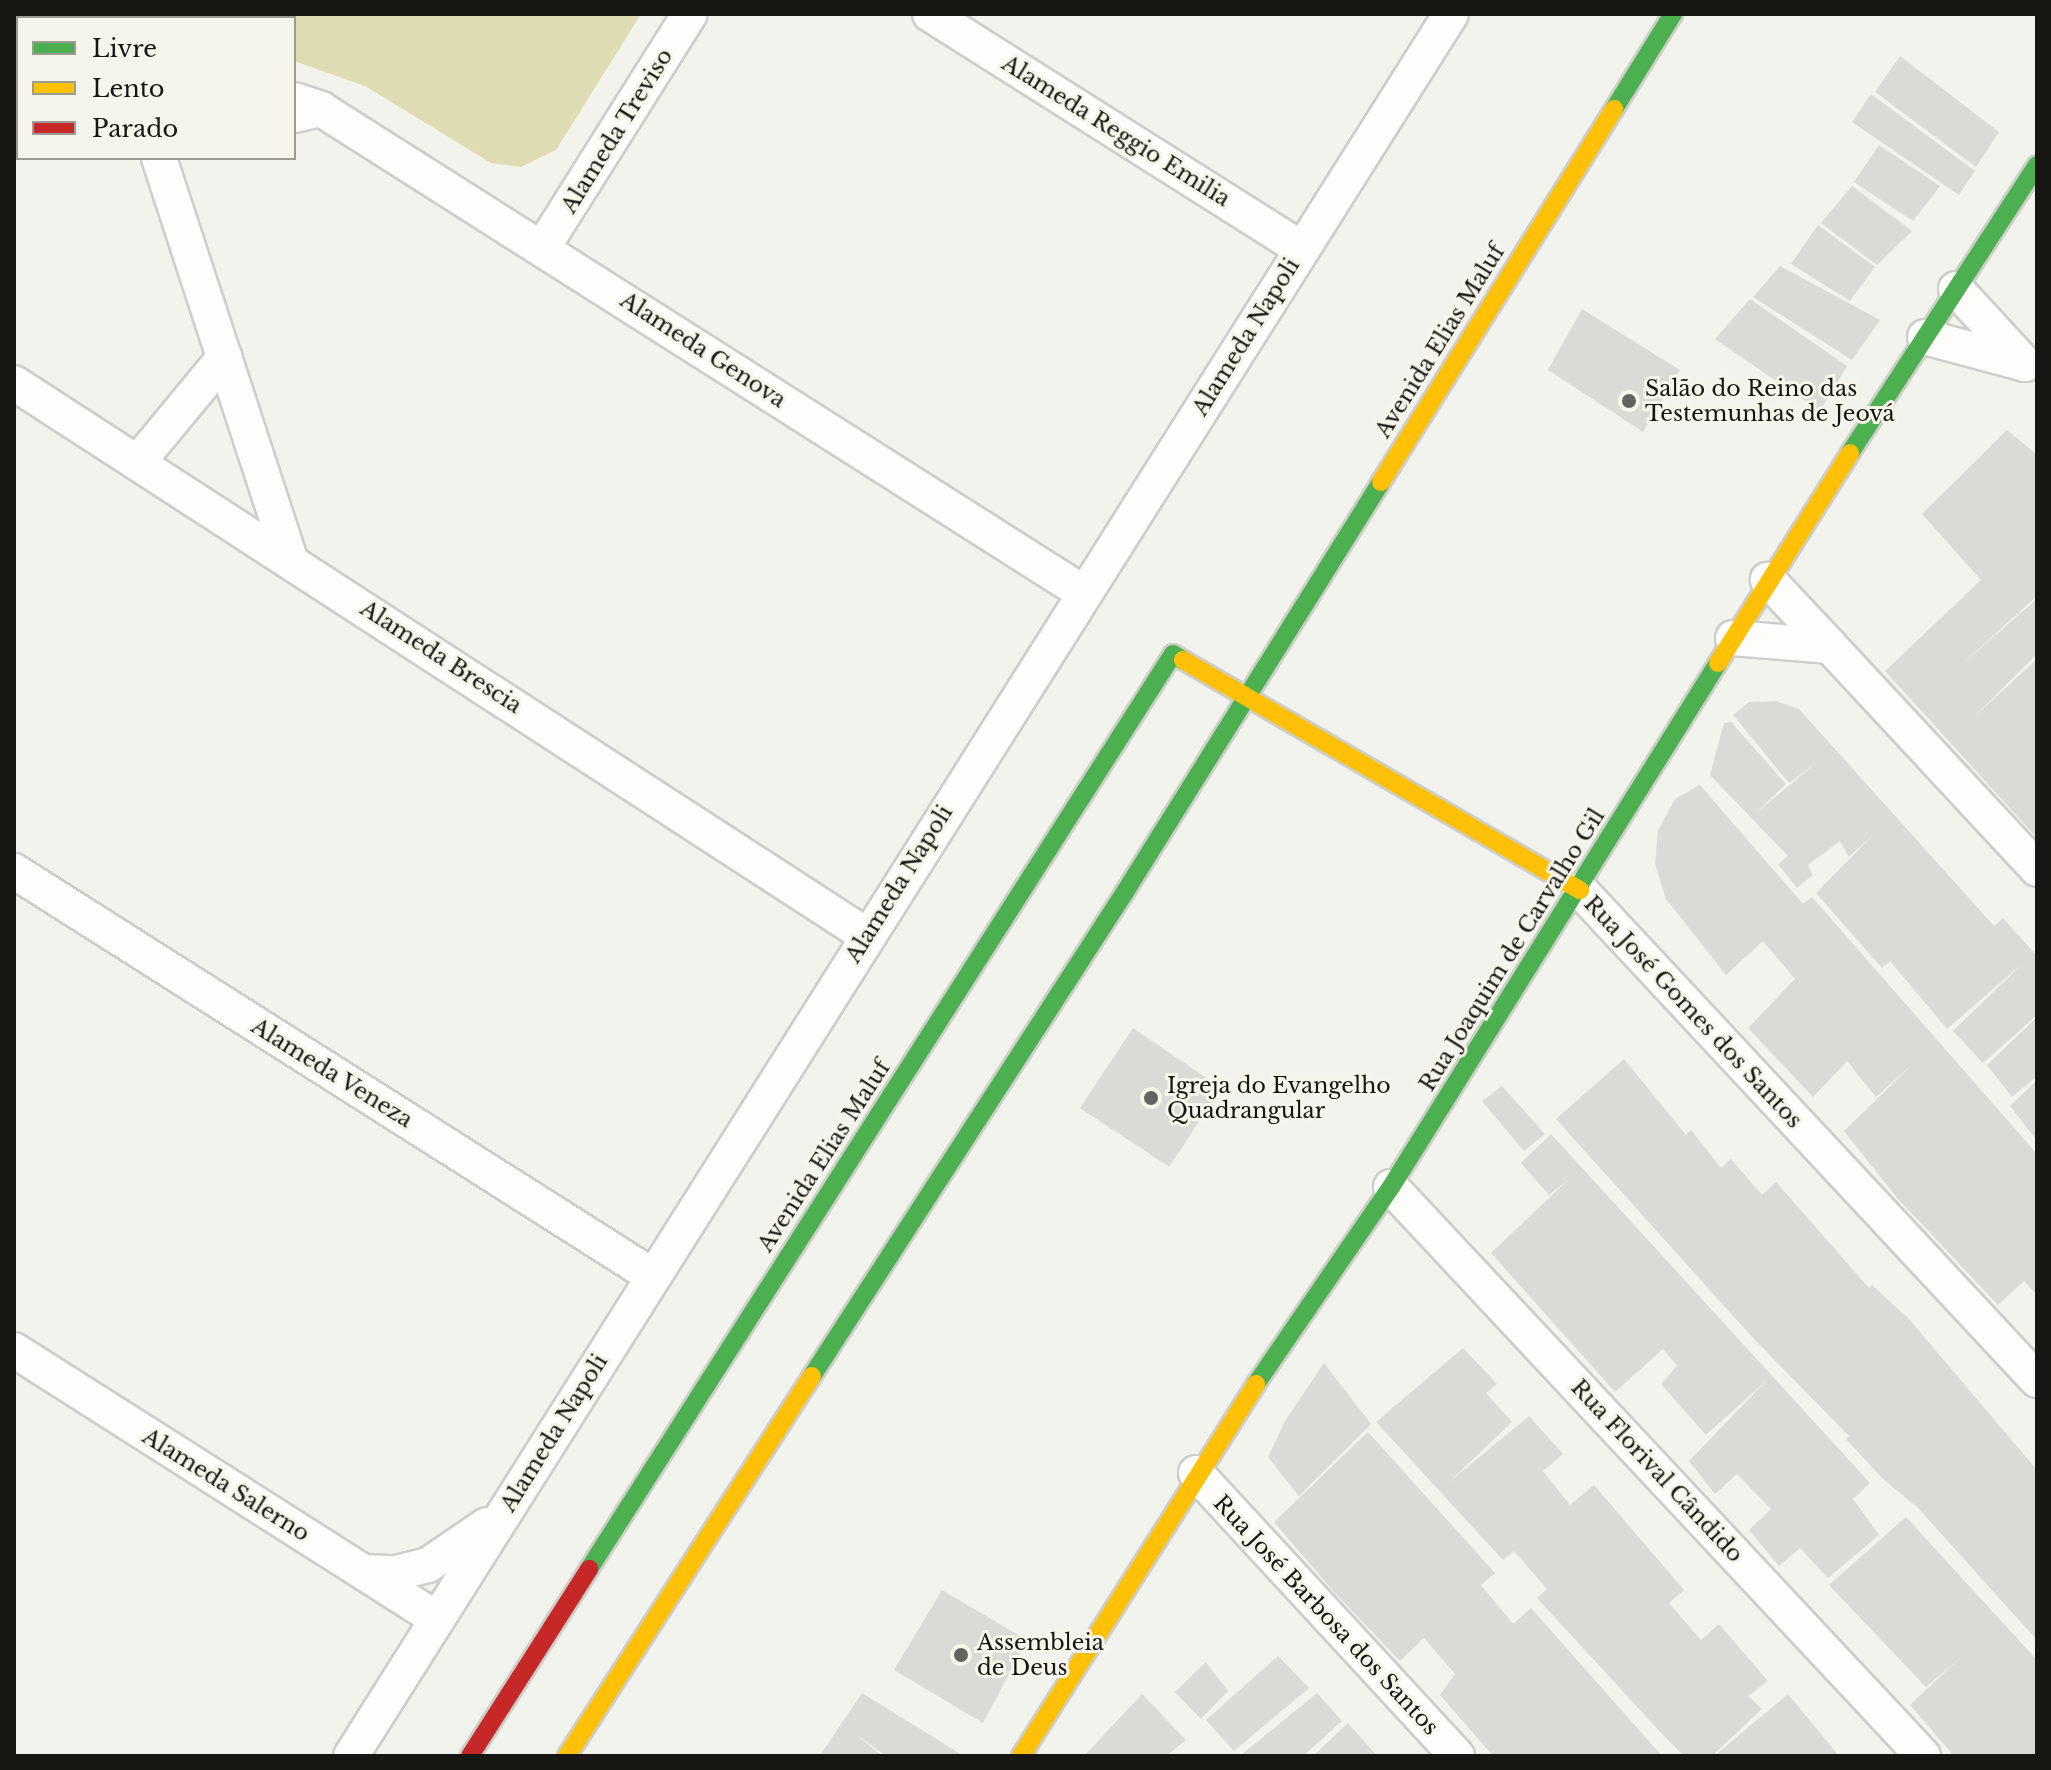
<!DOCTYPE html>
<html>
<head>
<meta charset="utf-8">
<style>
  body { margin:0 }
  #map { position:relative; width:2051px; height:1770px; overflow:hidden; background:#f3f3ee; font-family:"Libre Baskerville",serif }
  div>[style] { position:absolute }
  .green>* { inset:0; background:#dddcb2 }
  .building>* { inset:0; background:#dadad6 }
  .roads { filter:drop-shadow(2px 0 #cdcdca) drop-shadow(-2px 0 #cdcdca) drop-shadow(0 2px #cdcdca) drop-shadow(0 -2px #cdcdca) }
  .street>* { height:34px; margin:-17px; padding:0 17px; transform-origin:17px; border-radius:17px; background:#fdfdfc }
  .fast>* { height:18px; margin:-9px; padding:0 9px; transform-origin:9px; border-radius:9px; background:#4caf50 }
  .slow>* { height:18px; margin:-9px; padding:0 9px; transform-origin:9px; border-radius:9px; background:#ffc107 }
  .jam>* { height:18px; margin:-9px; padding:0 9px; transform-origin:9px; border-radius:9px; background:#c62828 }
  .dots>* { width:22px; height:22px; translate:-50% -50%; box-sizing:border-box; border:4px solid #f5f5ec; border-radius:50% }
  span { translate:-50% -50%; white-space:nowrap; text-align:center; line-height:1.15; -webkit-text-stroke:6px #f5f5ec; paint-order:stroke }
  .street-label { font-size:22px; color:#161613 }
  .poi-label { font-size:22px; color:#161613 }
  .left { translate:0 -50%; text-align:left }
  .frame { position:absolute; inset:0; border:16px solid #161613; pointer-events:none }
  .legend { position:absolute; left:16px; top:16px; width:280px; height:144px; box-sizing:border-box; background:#f5f5ec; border:2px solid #9c9c95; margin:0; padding:10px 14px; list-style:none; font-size:24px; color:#161613 }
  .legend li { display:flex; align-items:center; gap:16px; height:40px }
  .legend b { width:40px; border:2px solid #9c9c95 }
</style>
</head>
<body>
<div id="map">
  <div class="green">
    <div style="clip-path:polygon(173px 14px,641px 14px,556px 150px,521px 167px,491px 163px,365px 86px,294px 61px,294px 18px)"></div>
  </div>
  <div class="building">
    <div style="clip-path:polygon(1900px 56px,1999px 132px,1976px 167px,1875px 92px)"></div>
    <div style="clip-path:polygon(1871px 94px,1975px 171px,1959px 195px,1852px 122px)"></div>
    <div style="clip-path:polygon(1879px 145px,1940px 186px,1913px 221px,1854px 182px)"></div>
    <div style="clip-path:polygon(1852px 186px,1912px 231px,1877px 265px,1821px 223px)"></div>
    <div style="clip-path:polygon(1818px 225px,1875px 267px,1850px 301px,1791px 264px)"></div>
    <div style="clip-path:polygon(1780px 266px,1880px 320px,1852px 360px,1753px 297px)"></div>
    <div style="clip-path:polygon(1750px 299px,1847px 366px,1820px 411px,1715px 339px)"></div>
    <div style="clip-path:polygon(1582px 309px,1680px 370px,1643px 432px,1548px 370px)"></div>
    <div style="clip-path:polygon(2007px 430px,2037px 455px,2037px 596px,1960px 666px,2037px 599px,2037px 654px,1974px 717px,2037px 659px,2037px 838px,1885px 671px,1981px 580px,1922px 514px)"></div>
    <div style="clip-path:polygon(1776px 701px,1799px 709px,1994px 926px,2003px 918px,2037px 956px,2037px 1015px,1983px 1063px,1953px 1031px,2022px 964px,1947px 1029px,1890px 961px,1882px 968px,1816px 893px,1874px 834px,1849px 857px,1840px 841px,1808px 865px,1813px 875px,1797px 888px,1778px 864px,1788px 856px,1710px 775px,1724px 723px,1731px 722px,1786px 784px,1756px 813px,1816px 763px,1789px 783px,1733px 715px,1749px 702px)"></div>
    <div style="clip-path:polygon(1700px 785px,1803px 904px,1812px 897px,2037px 1154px,2037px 1295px,2024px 1281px,1998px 1305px,1898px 1199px,1844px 1131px,1915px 1062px,1876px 1097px,1847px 1061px,1813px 1097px,1748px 1028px,1795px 979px,1763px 941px,1726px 975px,1666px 899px,1655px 864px,1658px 830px,1675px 799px)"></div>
    <div style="clip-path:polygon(2037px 1017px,2037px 1076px,2012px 1097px,1987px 1065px)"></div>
    <div style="clip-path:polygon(1133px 1028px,1221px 1088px,1169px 1167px,1080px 1108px)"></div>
    <div style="clip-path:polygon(1624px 1059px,1686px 1135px,1691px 1130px,1721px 1168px,1731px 1159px,1762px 1195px,1776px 1182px,1869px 1288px,1872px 1285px,1909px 1319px,2037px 1470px,2037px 1640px,1917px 1507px,1882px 1478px,1846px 1439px,1849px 1436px,1752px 1337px,1556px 1119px)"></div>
    <div style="clip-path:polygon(2037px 1080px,2037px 1141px,2010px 1106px)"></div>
    <div style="clip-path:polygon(1502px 1086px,1545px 1134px,1524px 1151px,1482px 1101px)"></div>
    <div style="clip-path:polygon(1551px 1134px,1870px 1483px,1853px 1499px,1879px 1535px,1828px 1578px,1800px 1548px,1779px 1566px,1749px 1530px,1771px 1509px,1737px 1474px,1715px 1494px,1689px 1461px,1767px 1380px,1706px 1435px,1661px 1384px,1677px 1366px,1663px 1349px,1615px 1392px,1491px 1253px,1569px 1179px,1549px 1195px,1521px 1163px)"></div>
    <div style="clip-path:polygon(1463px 1348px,1497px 1384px,1486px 1393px,1512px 1422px,1448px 1483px,1529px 1416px,1563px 1454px,1543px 1471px,1570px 1505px,1594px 1485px,1684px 1590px,1669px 1603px,1701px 1640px,1719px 1624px,1768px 1681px,1748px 1696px,1762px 1709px,1712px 1756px,1684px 1756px,1663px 1735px,1537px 1598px,1547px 1589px,1514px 1551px,1503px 1560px,1376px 1422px)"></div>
    <div style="clip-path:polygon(1324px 1363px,1371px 1424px,1299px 1496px,1268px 1457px,1285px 1421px)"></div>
    <div style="clip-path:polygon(1368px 1432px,1495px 1573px,1481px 1585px,1513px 1624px,1531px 1608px,1662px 1756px,1493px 1756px,1440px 1695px,1455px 1674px,1424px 1638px,1400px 1661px,1334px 1592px,1274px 1522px)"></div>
    <div style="clip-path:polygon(1906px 1517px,2037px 1660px,2037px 1756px,1954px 1756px,1910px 1705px,1961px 1657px,1926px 1687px,1829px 1585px)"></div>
    <div style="clip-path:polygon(942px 1590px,1027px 1640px,983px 1723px,894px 1670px)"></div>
    <div style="clip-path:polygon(1278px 1656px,1309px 1688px,1234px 1751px,1206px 1720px)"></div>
    <div style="clip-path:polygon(1206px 1662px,1228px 1691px,1201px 1719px,1175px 1692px)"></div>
    <div style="clip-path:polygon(862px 1693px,964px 1756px,886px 1756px,856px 1734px,882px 1756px,821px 1754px)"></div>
    <div style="clip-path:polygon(1317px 1693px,1342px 1721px,1303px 1756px,1240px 1756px)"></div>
    <div style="clip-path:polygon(1142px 1694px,1186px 1740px,1166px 1756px,1084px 1756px)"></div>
    <div style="clip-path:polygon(1788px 1694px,1839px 1756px,1714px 1756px)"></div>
    <div style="clip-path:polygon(1348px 1723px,1377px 1756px,1313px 1756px)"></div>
  </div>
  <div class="roads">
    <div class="street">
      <div style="left:108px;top:14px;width:4px;rotate:63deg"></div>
      <div style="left:930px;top:14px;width:440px;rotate:32.3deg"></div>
      <div style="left:294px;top:100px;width:28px;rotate:18deg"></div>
      <div style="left:321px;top:109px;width:28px;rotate:167deg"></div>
      <div style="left:321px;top:109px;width:904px;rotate:32.39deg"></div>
      <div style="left:159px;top:158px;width:421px;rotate:71.9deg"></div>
      <div style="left:543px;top:247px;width:275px;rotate:-57.8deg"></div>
      <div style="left:1925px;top:337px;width:104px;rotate:15.1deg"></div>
      <div style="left:2025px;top:364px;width:102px;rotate:-132.6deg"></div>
      <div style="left:14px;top:383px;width:1015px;rotate:32.94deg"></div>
      <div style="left:138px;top:462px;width:136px;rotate:-50.4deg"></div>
      <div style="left:1733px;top:638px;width:97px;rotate:4.7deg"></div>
      <div style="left:1830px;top:646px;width:91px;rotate:-133.2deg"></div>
      <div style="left:1830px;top:646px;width:304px;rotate:47.1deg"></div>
      <div style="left:14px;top:871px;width:754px;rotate:32.38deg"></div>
      <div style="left:1580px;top:890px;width:670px;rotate:47deg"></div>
      <div style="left:1391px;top:1187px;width:779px;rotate:46.92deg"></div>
      <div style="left:14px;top:1350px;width:501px;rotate:32.45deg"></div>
      <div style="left:1196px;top:1473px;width:385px;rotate:47.3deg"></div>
      <div style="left:364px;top:1572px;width:32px;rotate:2deg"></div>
      <div style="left:396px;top:1573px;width:33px;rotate:-14deg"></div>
      <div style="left:428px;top:1565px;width:71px;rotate:-34.1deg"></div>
      <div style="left:351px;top:1756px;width:2060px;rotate:-57.73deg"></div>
    </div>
    <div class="fast">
      <div style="left:1614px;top:109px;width:112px;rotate:-58.2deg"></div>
      <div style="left:1850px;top:453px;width:343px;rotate:-57deg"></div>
      <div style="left:812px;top:1376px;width:576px;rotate:-57.11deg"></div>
      <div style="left:1125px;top:892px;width:483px;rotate:-58deg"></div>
      <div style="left:1256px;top:1384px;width:239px;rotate:-55.6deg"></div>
      <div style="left:1391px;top:1187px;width:618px;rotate:-58.03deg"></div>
      <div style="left:589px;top:1569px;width:1085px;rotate:-57.45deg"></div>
      <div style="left:1173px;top:654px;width:12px;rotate:31deg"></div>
    </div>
    <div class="slow">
      <div style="left:1381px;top:482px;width:440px;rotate:-58deg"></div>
      <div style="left:1183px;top:660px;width:459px;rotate:30.1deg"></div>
      <div style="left:1718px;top:663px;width:248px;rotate:-57.8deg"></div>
      <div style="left:567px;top:1756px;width:452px;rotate:-57.2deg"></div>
      <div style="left:1021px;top:1756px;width:440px;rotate:-57.7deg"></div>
    </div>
    <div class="jam">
      <div style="left:470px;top:1756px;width:222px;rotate:-57.5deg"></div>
    </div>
  </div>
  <div class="dots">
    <div style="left:1629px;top:401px;background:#636360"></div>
    <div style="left:1151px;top:1098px;background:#636360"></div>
    <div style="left:961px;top:1655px;background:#636360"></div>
  </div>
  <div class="street-label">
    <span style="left:617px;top:131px;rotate:-58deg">Alameda Treviso</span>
    <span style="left:1116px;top:131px;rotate:32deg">Alameda Reggio Emilia</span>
    <span style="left:1246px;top:337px;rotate:-58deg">Alameda Napoli</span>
    <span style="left:1440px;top:341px;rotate:-58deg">Avenida Elias Maluf</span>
    <span style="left:703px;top:350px;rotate:33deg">Alameda Genova</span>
    <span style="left:441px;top:657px;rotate:33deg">Alameda Brescia</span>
    <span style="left:899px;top:884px;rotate:-58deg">Alameda Napoli</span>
    <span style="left:1512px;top:950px;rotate:-58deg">Rua Joaquim de Carvalho Gil</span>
    <span style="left:1693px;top:1012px;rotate:47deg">Rua José Gomes dos Santos</span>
    <span style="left:332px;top:1073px;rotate:32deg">Alameda Veneza</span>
    <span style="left:824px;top:1156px;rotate:-57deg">Avenida Elias Maluf</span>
    <span style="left:554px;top:1433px;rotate:-58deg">Alameda Napoli</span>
    <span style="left:1657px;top:1471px;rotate:47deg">Rua Florival Cândido</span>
    <span style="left:226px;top:1485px;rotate:32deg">Alameda Salerno</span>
    <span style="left:1326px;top:1615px;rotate:47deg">Rua José Barbosa dos Santos</span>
  </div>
  <div class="poi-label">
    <span class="left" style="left:1645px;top:401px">Salão do Reino das<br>Testemunhas de Jeová</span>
    <span class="left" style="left:1167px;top:1098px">Igreja do Evangelho<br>Quadrangular</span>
    <span class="left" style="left:977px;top:1655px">Assembleia<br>de Deus</span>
  </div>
  <div class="frame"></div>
  <ul class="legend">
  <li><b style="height:10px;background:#4caf50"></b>Livre</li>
  <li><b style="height:10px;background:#ffc107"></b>Lento</li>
  <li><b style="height:10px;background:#c62828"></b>Parado</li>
  </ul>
</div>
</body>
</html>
